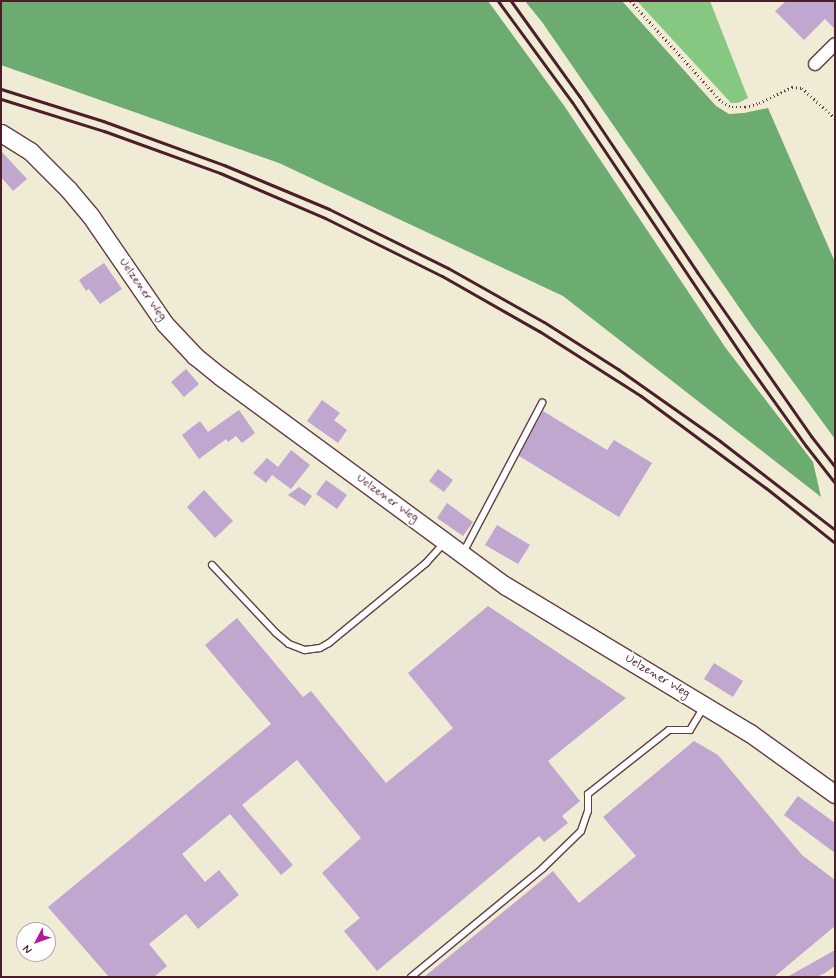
<!DOCTYPE html>
<html>
<head>
<meta charset="utf-8">
<style>
  body { margin:0 }
  #map { position:relative; width:836px; height:978px; overflow:hidden; background:#f0ebd4; font-family:Mynerve,sans-serif }
  div>[style] { position:absolute }
  .green>* { inset:0; background:#86c882 }
  .forest>* { inset:0; background:#6cac70 }
  .building>* { inset:0; background:#bfa7cf }
  .path>* { height:2.5px; margin-top:-1.25px; transform-origin:0; background:repeating-linear-gradient(90deg,#633e44 0 1px,transparent 0 4px) }
  .roads { filter:drop-shadow(1px 0 #633e44) drop-shadow(-1px 0 #633e44) drop-shadow(0 1px #633e44) drop-shadow(0 -1px #633e44) }
  .lane>* { height:6px; margin:-3px; padding:0 3px; transform-origin:3px; border-radius:3px; background:#fff }
  .street>* { height:12px; margin:-6px; padding:0 6px; transform-origin:6px; border-radius:6px; background:#fff }
  .secondary>* { height:17px; margin:-8.5px; padding:0 8.5px; transform-origin:8.5px; border-radius:8.5px; background:#fff }
  .rail>* { height:3px; margin:-1.5px; padding:0 1.5px; transform-origin:1.5px; border-radius:1.5px; background:#4a1f2b }
  span { translate:-50% -50%; white-space:nowrap; text-align:center; line-height:1.15; -webkit-text-stroke:4px #fff; paint-order:stroke }
  .street-label { font-size:12px; color:#4a1f2b }
  .frame { position:absolute; inset:0; border:2px solid #4a1f2b; pointer-events:none }
  .north { position:absolute; left:16px; top:922px; width:40px; height:40px; box-sizing:border-box; background:#fff; border:1px solid #b7a5aa; border-radius:50%; rotate:229deg; font-size:11px; font-weight:700; line-height:16px; text-align:center; color:#4a1f2b }
  .north::after { content:''; display:block; margin:auto; width:14px; height:18px; background:#b5179e; clip-path:polygon(50% 0,100% 100%,50% 72%,0 100%) }
</style>
</head>
<body>
<div id="map">
  <div class="green">
    <div style="clip-path:polygon(637px 1px,710px 1px,748px 98px,738px 103px,731px 103px)"></div>
  </div>
  <div class="forest">
    <div style="clip-path:polygon(1px 1px,488px 1px,565px 107px,725px 347px,813px 462px,821px 497px,563px 296px,279px 163px,1px 65px)"></div>
    <div style="clip-path:polygon(525px 1px,622px 1px,716px 106px,729px 114px,744px 113px,768px 108px,835px 262px,835px 439px,752px 326px,542px 22px)"></div>
  </div>
  <div class="building">
    <div style="clip-path:polygon(786px 1px,835px 1px,835px 29px,825px 19px,804px 40px,775px 11px)"></div>
    <div style="clip-path:polygon(1px 151px,27px 179px,13px 191px,1px 177px)"></div>
    <div style="clip-path:polygon(104px 263px,122px 289px,100px 304px,89px 289px,86px 291px,79px 280px)"></div>
    <div style="clip-path:polygon(186px 369px,199px 384px,184px 397px,171px 382px)"></div>
    <div style="clip-path:polygon(322px 400px,340px 413px,334px 420px,347px 430px,338px 443px,307px 421px)"></div>
    <div style="clip-path:polygon(239px 410px,255px 433px,242px 443px,236px 436px,228px 442px,226px 439px,199px 459px,182px 435px,200px 421px,208px 432px)"></div>
    <div style="clip-path:polygon(543px 411px,607px 450px,614px 440px,652px 463px,619px 517px,519px 456px)"></div>
    <div style="clip-path:polygon(291px 450px,310px 465px,291px 489px,272px 475px)"></div>
    <div style="clip-path:polygon(267px 458px,278px 467px,266px 483px,253px 473px)"></div>
    <div style="clip-path:polygon(438px 469px,453px 480px,444px 492px,429px 481px)"></div>
    <div style="clip-path:polygon(326px 480px,347px 495px,337px 509px,316px 494px)"></div>
    <div style="clip-path:polygon(299px 487px,312px 496px,305px 506px,288px 495px)"></div>
    <div style="clip-path:polygon(204px 490px,233px 521px,215px 538px,187px 507px)"></div>
    <div style="clip-path:polygon(447px 503px,473px 522px,463px 536px,437px 518px)"></div>
    <div style="clip-path:polygon(497px 525px,530px 545px,518px 564px,485px 545px)"></div>
    <div style="clip-path:polygon(488px 606px,626px 698px,548px 761px,580px 801px,562px 816px,568px 823px,544px 842px,539px 836px,377px 971px,344px 931px,360px 918px,322px 873px,361px 838px,297px 760px,242px 805px,293px 865px,281px 875px,230px 814px,182px 854px,205px 882px,219px 870px,239px 895px,198px 929px,186px 914px,149px 944px,167px 966px,154px 977px,109px 977px,48px 907px,271px 724px,205px 645px,237px 618px,303px 697px,311px 691px,386px 783px,453px 728px,408px 673px)"></div>
    <div style="clip-path:polygon(714px 663px,743px 681px,733px 697px,704px 679px)"></div>
    <div style="clip-path:polygon(694px 741px,718px 755px,802px 855px,835px 880px,835px 926px,774px 977px,424px 977px,553px 871px,579px 903px,636px 856px,603px 817px)"></div>
    <div style="clip-path:polygon(798px 796px,835px 823px,835px 853px,784px 815px)"></div>
    <div style="clip-path:polygon(835px 950px,835px 966px,825px 973px,817px 977px,787px 977px)"></div>
  </div>
  <div class="path">
    <div style="left:631px;top:1px;width:136px;rotate:48deg"></div>
    <div style="left:722px;top:102px;width:11px;rotate:27deg"></div>
    <div style="left:732px;top:107px;width:13px"></div>
    <div style="left:745px;top:107px;width:15px;rotate:-16deg"></div>
    <div style="left:759px;top:103px;width:37px;rotate:-26deg"></div>
    <div style="left:792px;top:87px;width:10px;rotate:6deg"></div>
    <div style="left:802px;top:88px;width:45px;rotate:42.3deg"></div>
  </div>
  <div class="roads">
    <div class="lane">
      <div style="left:463px;top:553px;width:170px;rotate:-62.2deg"></div>
      <div style="left:212px;top:565px;width:93px;rotate:46.7deg"></div>
      <div style="left:276px;top:633px;width:17px;rotate:40deg"></div>
      <div style="left:289px;top:644px;width:17px;rotate:21deg"></div>
      <div style="left:305px;top:650px;width:15px;rotate:-8deg"></div>
      <div style="left:320px;top:648px;width:10px;rotate:-29deg"></div>
      <div style="left:329px;top:643px;width:126px;rotate:-39.5deg"></div>
      <div style="left:426px;top:563px;width:27px;rotate:-48deg"></div>
      <div style="left:411px;top:977px;width:171px;rotate:-39.5deg"></div>
      <div style="left:543px;top:868px;width:53px;rotate:-44.2deg"></div>
      <div style="left:581px;top:831px;width:21px;rotate:-71deg"></div>
      <div style="left:588px;top:811px;width:17px;rotate:-90deg"></div>
      <div style="left:588px;top:794px;width:103px;rotate:-38.3deg"></div>
      <div style="left:669px;top:730px;width:21px"></div>
      <div style="left:690px;top:730px;width:27px;rotate:-59deg"></div>
    </div>
    <div class="street">
      <div style="left:815px;top:64px;width:28px;rotate:-45deg"></div>
    </div>
    <div class="secondary">
      <div style="left:1px;top:133px;width:34px;rotate:32deg"></div>
      <div style="left:30px;top:151px;width:54px;rotate:45deg"></div>
      <div style="left:68px;top:189px;width:34px;rotate:50deg"></div>
      <div style="left:90px;top:215px;width:132px;rotate:55.5deg"></div>
      <div style="left:165px;top:324px;width:44px;rotate:46.8deg"></div>
      <div style="left:195px;top:356px;width:33px;rotate:39deg"></div>
      <div style="left:221px;top:377px;width:353px;rotate:36.3deg"></div>
      <div style="left:506px;top:586px;width:285px;rotate:31.1deg"></div>
      <div style="left:750px;top:733px;width:105px;rotate:35.7deg"></div>
    </div>
  </div>
  <div class="rail">
    <div style="left:498px;top:1px;width:125px;rotate:53.8deg"></div>
    <div style="left:572px;top:102px;width:316px;rotate:56.2deg"></div>
    <div style="left:748px;top:365px;width:100px;rotate:54.4deg"></div>
    <div style="left:806px;top:446px;width:47px;rotate:51.9deg"></div>
    <div style="left:511px;top:1px;width:118px;rotate:54.3deg"></div>
    <div style="left:580px;top:97px;width:211px;rotate:56.2deg"></div>
    <div style="left:697px;top:272px;width:200px;rotate:55.2deg"></div>
    <div style="left:811px;top:436px;width:39px;rotate:52deg"></div>
    <div style="left:1px;top:89px;width:107px;rotate:17.4deg"></div>
    <div style="left:103px;top:121px;width:129px;rotate:20deg"></div>
    <div style="left:224px;top:165px;width:114px;rotate:22.7deg"></div>
    <div style="left:329px;top:209px;width:133px;rotate:26.4deg"></div>
    <div style="left:448px;top:268px;width:110px;rotate:29.4deg"></div>
    <div style="left:544px;top:322px;width:88px;rotate:32.4deg"></div>
    <div style="left:618px;top:369px;width:125px;rotate:35.2deg"></div>
    <div style="left:720px;top:441px;width:145px;rotate:37.7deg"></div>
    <div style="left:1px;top:99px;width:108px;rotate:17.3deg"></div>
    <div style="left:104px;top:131px;width:123px;rotate:19.9deg"></div>
    <div style="left:220px;top:173px;width:114px;rotate:23.2deg"></div>
    <div style="left:325px;top:218px;width:131px;rotate:26.4deg"></div>
    <div style="left:442px;top:276px;width:112px;rotate:29.6deg"></div>
    <div style="left:539px;top:331px;width:121px;rotate:32.5deg"></div>
    <div style="left:641px;top:396px;width:155px;rotate:36.4deg"></div>
    <div style="left:766px;top:488px;width:88px;rotate:38.6deg"></div>
  </div>
  <div class="street-label">
    <span style="left:142px;top:290px;rotate:55deg">Uelzener Weg</span>
    <span style="left:387px;top:499px;rotate:36deg">Uelzener Weg</span>
    <span style="left:657px;top:677px;rotate:31deg">Uelzener Weg</span>
  </div>
  <div class="frame"></div>
  <div class="north">N</div>
</div>
</body>
</html>
